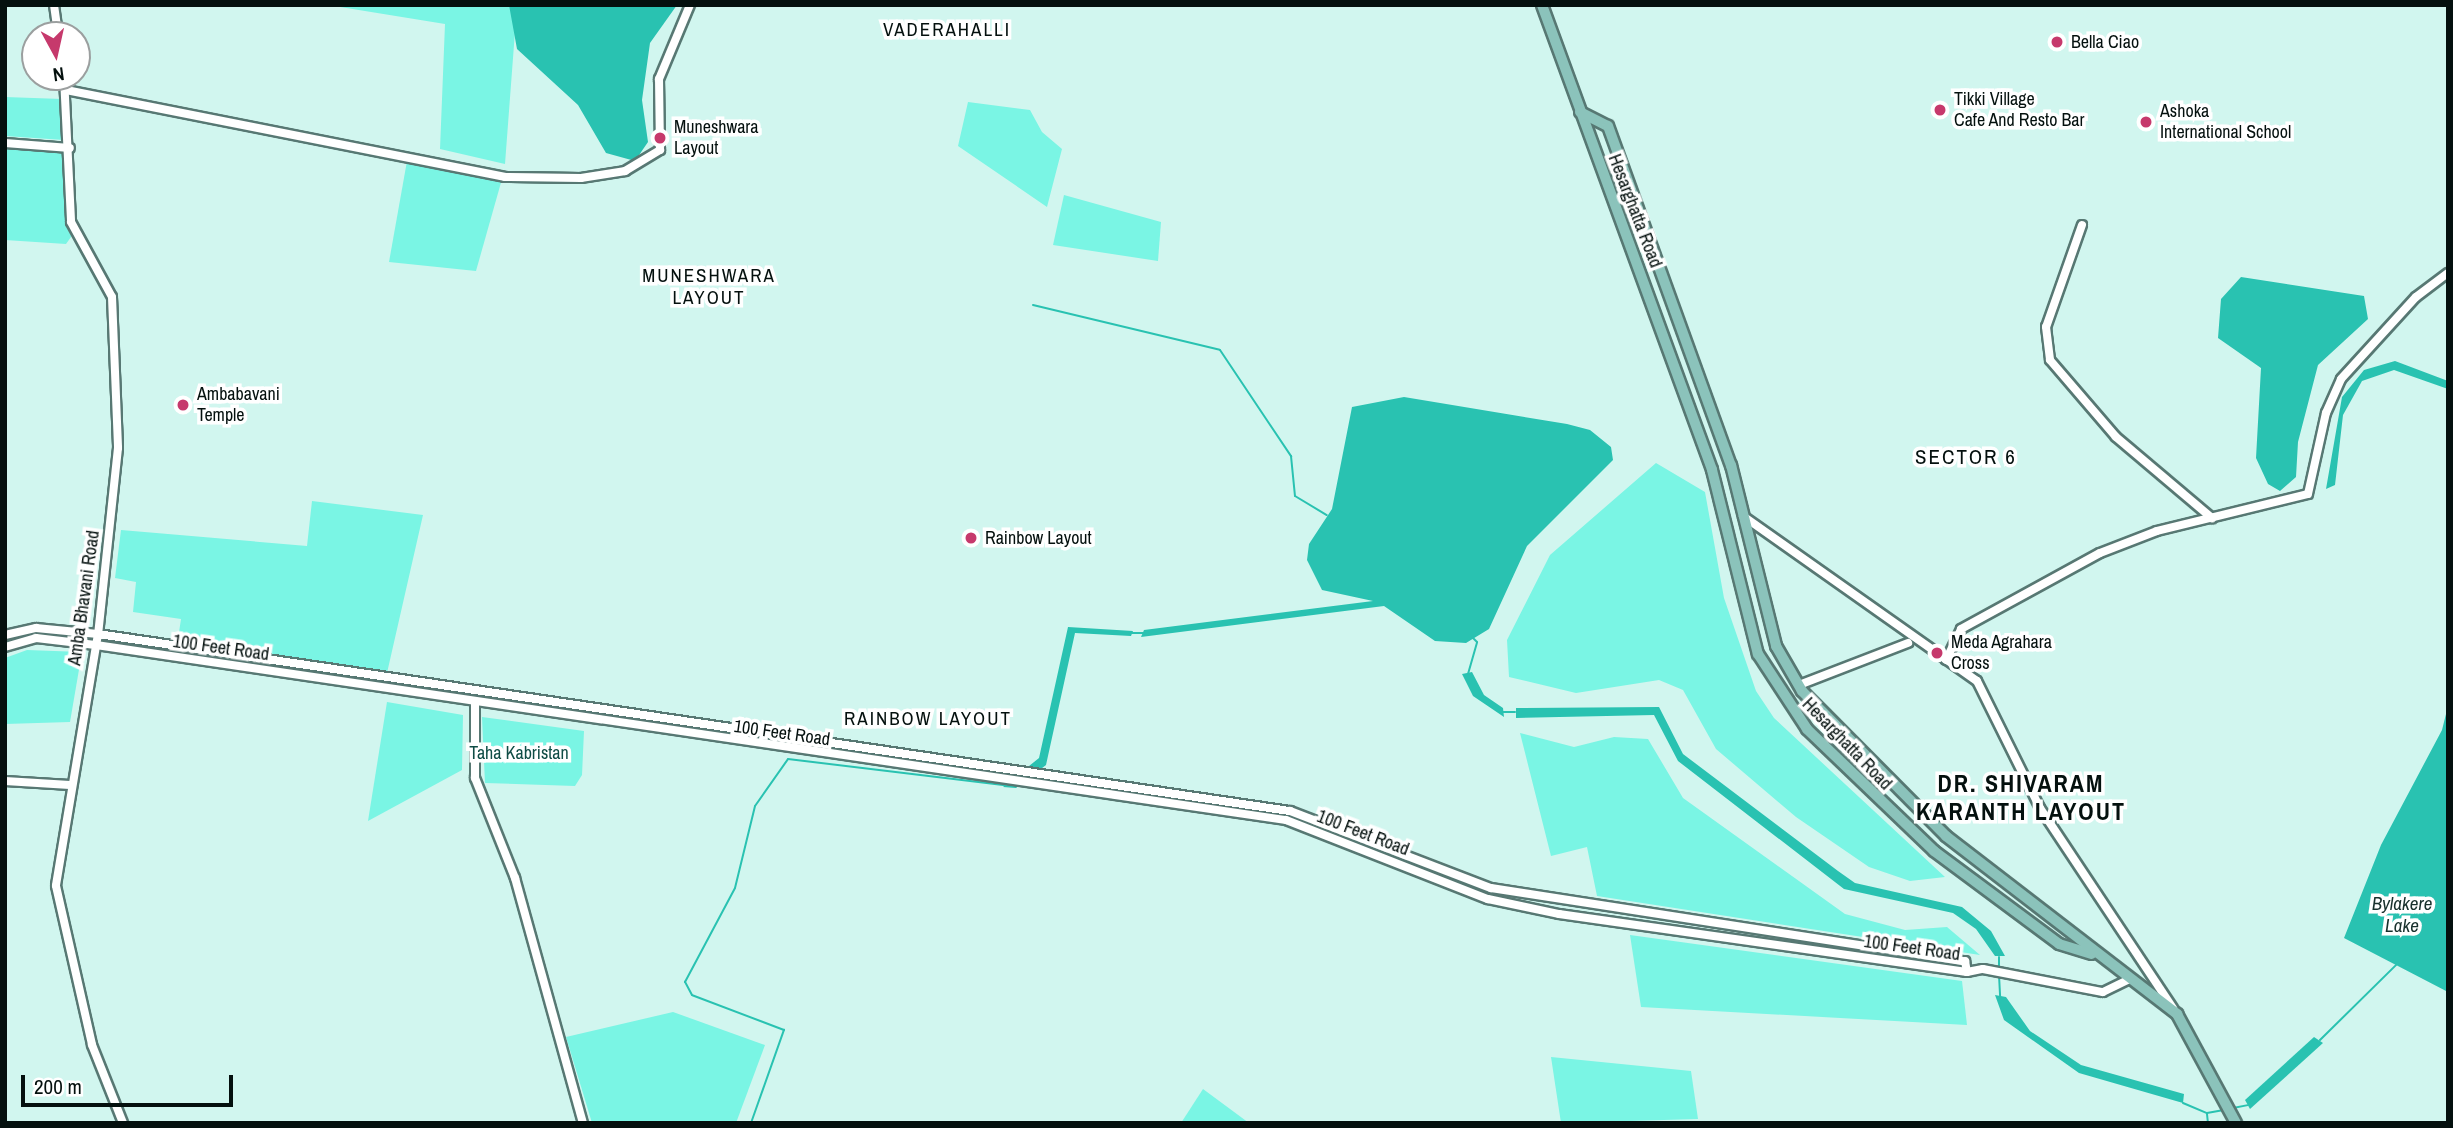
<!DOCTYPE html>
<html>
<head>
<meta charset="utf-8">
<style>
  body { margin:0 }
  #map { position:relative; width:2453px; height:1128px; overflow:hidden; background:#d1f6ef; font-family:"Archivo Narrow",sans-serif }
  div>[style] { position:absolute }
  .green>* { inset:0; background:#7af5e4 }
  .water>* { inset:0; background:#29c2b1 }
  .stream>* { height:2px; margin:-1px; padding:0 1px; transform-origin:1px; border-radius:1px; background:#29c2b1 }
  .roads { filter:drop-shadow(2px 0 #577873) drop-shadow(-2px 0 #577873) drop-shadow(0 2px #577873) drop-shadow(0 -2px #577873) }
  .secondary>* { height:8px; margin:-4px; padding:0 4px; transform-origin:4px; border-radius:4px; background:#fff }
  .primary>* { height:10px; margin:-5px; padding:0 5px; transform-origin:5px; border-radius:5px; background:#8bc3bb }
  .dots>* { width:19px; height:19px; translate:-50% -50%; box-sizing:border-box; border:4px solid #fff; border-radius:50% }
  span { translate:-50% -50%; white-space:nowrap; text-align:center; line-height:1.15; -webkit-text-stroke:7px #fff; paint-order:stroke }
  .poi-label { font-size:18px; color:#04100e }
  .left { translate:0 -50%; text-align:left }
  .street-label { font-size:18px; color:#04100e }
  .park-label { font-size:18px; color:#0f4c45 }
  .neighbourhood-label { font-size:19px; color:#04100e; letter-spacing:2px }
  .water-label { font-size:19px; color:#18302c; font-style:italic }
  .quarter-label { font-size:21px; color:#04100e; letter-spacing:2px }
  .district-label { font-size:24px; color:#04100e; font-weight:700; letter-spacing:2px }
  .frame { position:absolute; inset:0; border:7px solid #04100e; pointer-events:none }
  .north { position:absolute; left:21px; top:21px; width:70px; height:70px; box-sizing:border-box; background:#fff; border:2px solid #9b9f9f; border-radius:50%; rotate:172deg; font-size:19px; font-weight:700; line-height:28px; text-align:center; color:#04100e }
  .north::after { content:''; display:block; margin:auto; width:24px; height:32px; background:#c6396c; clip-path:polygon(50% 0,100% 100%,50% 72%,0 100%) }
  .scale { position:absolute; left:21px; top:1075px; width:212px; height:32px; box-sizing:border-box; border:4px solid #04100e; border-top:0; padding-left:9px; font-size:21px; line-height:24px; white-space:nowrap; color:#04100e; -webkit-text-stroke:5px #fff; paint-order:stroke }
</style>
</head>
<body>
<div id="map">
  <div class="green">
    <div style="clip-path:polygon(328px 5px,517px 5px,505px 164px,440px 149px,445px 24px)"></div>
    <div style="clip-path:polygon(5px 97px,62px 99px,64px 140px,5px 136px)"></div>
    <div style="clip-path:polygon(968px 102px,1030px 110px,1042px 132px,1062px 149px,1047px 207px,958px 146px)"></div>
    <div style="clip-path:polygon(5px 148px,66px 153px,71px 237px,66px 244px,5px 240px)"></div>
    <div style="clip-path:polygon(407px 161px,502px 179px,476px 271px,389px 262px)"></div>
    <div style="clip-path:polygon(1064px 195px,1161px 222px,1158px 261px,1053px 245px)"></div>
    <div style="clip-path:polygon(1656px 463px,1705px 492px,1724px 598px,1756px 691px,1774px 718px,1945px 877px,1910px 881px,1869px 867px,1796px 817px,1716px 749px,1683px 690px,1659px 680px,1576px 693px,1509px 677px,1507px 640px,1550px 555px)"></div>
    <div style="clip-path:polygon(312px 501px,423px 515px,387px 673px,178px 639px,181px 619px,133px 612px,136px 582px,115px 578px,121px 530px,307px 546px)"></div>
    <div style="clip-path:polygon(27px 650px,82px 652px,70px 722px,5px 724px,5px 658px)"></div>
    <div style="clip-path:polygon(387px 702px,463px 715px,462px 770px,368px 821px)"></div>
    <div style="clip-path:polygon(482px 717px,584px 731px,582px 775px,575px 786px,485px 783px)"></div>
    <div style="clip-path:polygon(1520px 733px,1574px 747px,1614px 737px,1648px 739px,1683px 798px,1845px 914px,1905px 930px,1947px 927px,1980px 955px,1597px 896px,1587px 847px,1551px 856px)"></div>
    <div style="clip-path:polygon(1630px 935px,1962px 981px,1967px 1025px,1641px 1007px)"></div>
    <div style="clip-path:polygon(673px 1012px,765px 1045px,736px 1123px,592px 1123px,566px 1037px)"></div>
    <div style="clip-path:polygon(1551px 1057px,1691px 1071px,1698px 1119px,1561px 1123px)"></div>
    <div style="clip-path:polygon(1203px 1089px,1249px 1123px,1181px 1123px)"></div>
  </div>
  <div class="water">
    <div style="clip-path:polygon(509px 5px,677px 5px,650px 43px,642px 100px,648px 142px,635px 161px,606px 153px,578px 105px,517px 49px)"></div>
    <div style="clip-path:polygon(2241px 277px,2364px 296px,2368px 319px,2318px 365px,2298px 442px,2296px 477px,2280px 491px,2268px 484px,2256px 458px,2261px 368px,2218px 338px,2221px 299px)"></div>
    <div style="clip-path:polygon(2395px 361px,2448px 381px,2448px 389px,2394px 370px,2362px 381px,2343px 415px,2335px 485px,2326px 489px,2342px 397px,2364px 370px)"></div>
    <div style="clip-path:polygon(1404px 397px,1567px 424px,1590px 430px,1611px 447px,1613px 460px,1527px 546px,1489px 629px,1466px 643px,1435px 641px,1384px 606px,1141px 637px,1144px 630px,1373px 601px,1322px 590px,1307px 560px,1309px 544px,1332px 509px,1352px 407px)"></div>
    <div style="clip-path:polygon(1068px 627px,1133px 631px,1131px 636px,1075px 633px,1046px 765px,1016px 788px,1003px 787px,1039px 758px)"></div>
    <div style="clip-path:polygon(1472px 672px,1484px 695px,1503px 708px,1504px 717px,1473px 696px,1462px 674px)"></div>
    <div style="clip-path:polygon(2448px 706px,2448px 992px,2344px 938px,2381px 845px,2442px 730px)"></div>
    <div style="clip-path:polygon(1659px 707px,1683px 754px,1838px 871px,1855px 883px,1962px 907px,1991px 931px,2005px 956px,1995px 956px,1976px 929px,1953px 913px,1844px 889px,1678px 761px,1654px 715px,1516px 718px,1516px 708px)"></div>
    <div style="clip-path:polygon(1995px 995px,2006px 997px,2030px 1031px,2081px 1065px,2184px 1094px,2183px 1103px,2079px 1073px,2004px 1020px)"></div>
    <div style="clip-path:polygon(2314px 1037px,2323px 1043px,2250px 1109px,2245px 1100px)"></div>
  </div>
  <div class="stream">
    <div style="left:1033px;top:305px;width:192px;rotate:13.5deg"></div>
    <div style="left:1220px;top:350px;width:128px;rotate:56.2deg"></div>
    <div style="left:1291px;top:456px;width:40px;rotate:84.3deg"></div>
    <div style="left:1295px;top:496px;width:37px;rotate:31deg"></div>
    <div style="left:1132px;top:633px;width:11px"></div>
    <div style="left:1468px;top:674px;width:33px;rotate:-74deg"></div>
    <div style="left:1477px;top:642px;width:6px;rotate:-135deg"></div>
    <div style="left:1503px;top:712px;width:12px"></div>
    <div style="left:1999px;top:969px;width:12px;rotate:-90deg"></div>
    <div style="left:1999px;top:975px;width:22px;rotate:87deg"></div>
    <div style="left:2320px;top:1040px;width:107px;rotate:-44.6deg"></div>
    <div style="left:2183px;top:1103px;width:26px;rotate:23deg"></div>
    <div style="left:2207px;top:1113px;width:17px;rotate:-10deg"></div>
    <div style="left:2233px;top:1108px;width:15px;rotate:-11deg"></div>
    <div style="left:2207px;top:1114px;width:9px;rotate:84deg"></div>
    <div style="left:751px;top:1123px;width:99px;rotate:-70.5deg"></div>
    <div style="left:784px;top:1030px;width:98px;rotate:-159.2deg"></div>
    <div style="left:692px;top:995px;width:15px;rotate:-118deg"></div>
    <div style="left:685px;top:982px;width:106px;rotate:-62deg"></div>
    <div style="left:735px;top:888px;width:84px;rotate:-76.3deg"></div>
    <div style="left:755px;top:806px;width:57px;rotate:-54.9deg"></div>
    <div style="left:788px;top:759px;width:225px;rotate:6.9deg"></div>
  </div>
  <div class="roads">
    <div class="secondary">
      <div style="left:54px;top:5px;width:30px;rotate:82deg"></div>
      <div style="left:64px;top:77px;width:145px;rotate:87.2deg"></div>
      <div style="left:71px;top:222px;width:85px;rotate:61.3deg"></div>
      <div style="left:112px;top:297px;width:151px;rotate:87.7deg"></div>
      <div style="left:118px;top:448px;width:187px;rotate:96.1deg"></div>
      <div style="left:98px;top:634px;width:255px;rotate:99.5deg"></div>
      <div style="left:56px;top:886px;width:163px;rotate:77.2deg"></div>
      <div style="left:92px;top:1045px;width:84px;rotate:68.3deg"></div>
      <div style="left:66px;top:90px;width:448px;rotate:11.2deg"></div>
      <div style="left:505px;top:177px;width:76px;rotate:0.8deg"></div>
      <div style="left:581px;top:178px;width:45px;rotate:-9deg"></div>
      <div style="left:625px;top:171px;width:41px;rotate:-31deg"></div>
      <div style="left:660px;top:150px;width:71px;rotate:-90.8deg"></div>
      <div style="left:659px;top:79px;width:80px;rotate:-67.3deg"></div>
      <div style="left:5px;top:143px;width:65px;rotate:4.4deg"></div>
      <div style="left:2082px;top:225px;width:108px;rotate:109.4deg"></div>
      <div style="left:2046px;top:327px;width:33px;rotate:83deg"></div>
      <div style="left:2050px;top:360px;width:101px;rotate:49.4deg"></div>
      <div style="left:2116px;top:437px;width:126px;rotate:40.2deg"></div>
      <div style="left:1743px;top:516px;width:286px;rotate:35.2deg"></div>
      <div style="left:1977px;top:681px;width:142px;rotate:63.6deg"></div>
      <div style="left:2040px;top:808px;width:240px;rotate:56.4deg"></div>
      <div style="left:5px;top:635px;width:32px;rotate:-13deg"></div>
      <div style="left:36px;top:628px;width:62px;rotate:5.5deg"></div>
      <div style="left:98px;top:634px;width:1205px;rotate:8.45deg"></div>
      <div style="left:1290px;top:811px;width:215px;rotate:21deg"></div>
      <div style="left:1491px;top:888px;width:480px;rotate:8.8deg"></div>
      <div style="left:1965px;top:961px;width:11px;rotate:80deg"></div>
      <div style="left:5px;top:647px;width:32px;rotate:-16deg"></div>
      <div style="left:36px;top:638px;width:60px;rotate:6.7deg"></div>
      <div style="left:96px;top:645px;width:1203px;rotate:8.37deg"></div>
      <div style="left:1286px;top:820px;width:217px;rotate:21.4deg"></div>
      <div style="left:1488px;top:899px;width:73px;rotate:11.9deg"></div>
      <div style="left:1559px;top:914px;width:412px;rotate:8.1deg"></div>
      <div style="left:1967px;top:972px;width:16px;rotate:-11deg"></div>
      <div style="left:1983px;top:969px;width:122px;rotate:10.9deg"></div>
      <div style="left:2103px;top:992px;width:28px;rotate:-26deg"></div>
      <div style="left:1946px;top:660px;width:34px;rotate:-64deg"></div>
      <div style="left:1961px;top:629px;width:158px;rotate:-28.7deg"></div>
      <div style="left:2100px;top:553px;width:61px;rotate:-21.1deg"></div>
      <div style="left:2157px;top:531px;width:155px;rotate:-13.8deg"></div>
      <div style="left:2308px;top:494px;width:83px;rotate:-77.5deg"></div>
      <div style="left:2326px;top:413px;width:37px;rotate:-66deg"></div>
      <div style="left:2341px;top:379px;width:111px;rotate:-47.6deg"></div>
      <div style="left:2416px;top:297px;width:40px;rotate:-37deg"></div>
      <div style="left:1799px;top:685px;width:117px;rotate:-21.1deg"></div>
      <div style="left:475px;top:702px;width:76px;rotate:90deg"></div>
      <div style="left:475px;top:778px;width:108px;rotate:68.2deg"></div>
      <div style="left:515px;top:878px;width:254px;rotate:74.5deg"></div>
      <div style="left:5px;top:781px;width:65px;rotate:3.5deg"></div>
    </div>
    <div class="primary">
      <div style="left:1542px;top:5px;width:495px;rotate:69.9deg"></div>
      <div style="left:1712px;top:470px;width:190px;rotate:76deg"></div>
      <div style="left:1758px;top:654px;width:90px;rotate:56.8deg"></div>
      <div style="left:1807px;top:729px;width:176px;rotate:43.8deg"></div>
      <div style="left:1934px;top:851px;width:156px;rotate:36.6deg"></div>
      <div style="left:2059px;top:944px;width:34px;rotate:17deg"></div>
      <div style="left:1580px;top:112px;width:31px;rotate:27deg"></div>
      <div style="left:1608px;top:126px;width:361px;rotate:70.1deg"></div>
      <div style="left:1731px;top:465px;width:187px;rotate:76deg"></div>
      <div style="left:1776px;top:646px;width:52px;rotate:60deg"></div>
      <div style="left:1802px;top:691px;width:204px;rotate:45.2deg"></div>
      <div style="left:1946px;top:836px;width:292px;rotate:37.6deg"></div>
      <div style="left:2177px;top:1014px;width:124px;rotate:61.6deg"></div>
    </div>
  </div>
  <div class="dots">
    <div style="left:2057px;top:42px;background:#c6396c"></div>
    <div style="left:1940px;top:110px;background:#c6396c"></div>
    <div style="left:2146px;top:122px;background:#c6396c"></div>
    <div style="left:660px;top:138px;background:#c6396c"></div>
    <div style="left:183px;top:405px;background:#c6396c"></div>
    <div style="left:971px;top:538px;background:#c6396c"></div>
    <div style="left:1937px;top:653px;background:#c6396c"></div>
  </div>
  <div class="poi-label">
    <span class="left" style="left:2071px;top:42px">Bella Ciao</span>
    <span class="left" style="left:1954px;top:110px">Tikki Village<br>Cafe And Resto Bar</span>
    <span class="left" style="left:2160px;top:122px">Ashoka<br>International School</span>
    <span class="left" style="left:674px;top:138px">Muneshwara<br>Layout</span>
    <span class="left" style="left:197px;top:405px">Ambabavani<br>Temple</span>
    <span class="left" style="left:985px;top:538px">Rainbow Layout</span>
    <span class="left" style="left:1951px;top:653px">Meda Agrahara<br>Cross</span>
  </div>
  <div class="street-label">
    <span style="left:1635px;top:211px;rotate:69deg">Hesarghatta Road</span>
    <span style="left:84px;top:598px;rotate:-82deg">Amba Bhavani Road</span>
    <span style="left:221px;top:648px;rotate:8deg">100 Feet Road</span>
    <span style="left:782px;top:733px;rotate:8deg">100 Feet Road</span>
    <span style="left:1847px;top:744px;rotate:46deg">Hesarghatta Road</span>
    <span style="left:1363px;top:833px;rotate:21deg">100 Feet Road</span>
    <span style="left:1912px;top:948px;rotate:8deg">100 Feet Road</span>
  </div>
  <div class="park-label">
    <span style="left:519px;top:753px">Taha Kabristan</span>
  </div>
  <div class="neighbourhood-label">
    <span style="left:947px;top:30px">VADERAHALLI</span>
    <span style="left:709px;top:287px">MUNESHWARA<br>LAYOUT</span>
    <span style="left:928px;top:719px">RAINBOW LAYOUT</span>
  </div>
  <div class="water-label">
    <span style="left:2402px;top:915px">Bylakere<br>Lake</span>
  </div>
  <div class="quarter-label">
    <span style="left:1966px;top:457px">SECTOR 6</span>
  </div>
  <div class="district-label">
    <span style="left:2021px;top:798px">DR. SHIVARAM<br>KARANTH LAYOUT</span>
  </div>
  <div class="frame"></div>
  <div class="north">N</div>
  <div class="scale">200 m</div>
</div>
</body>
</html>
